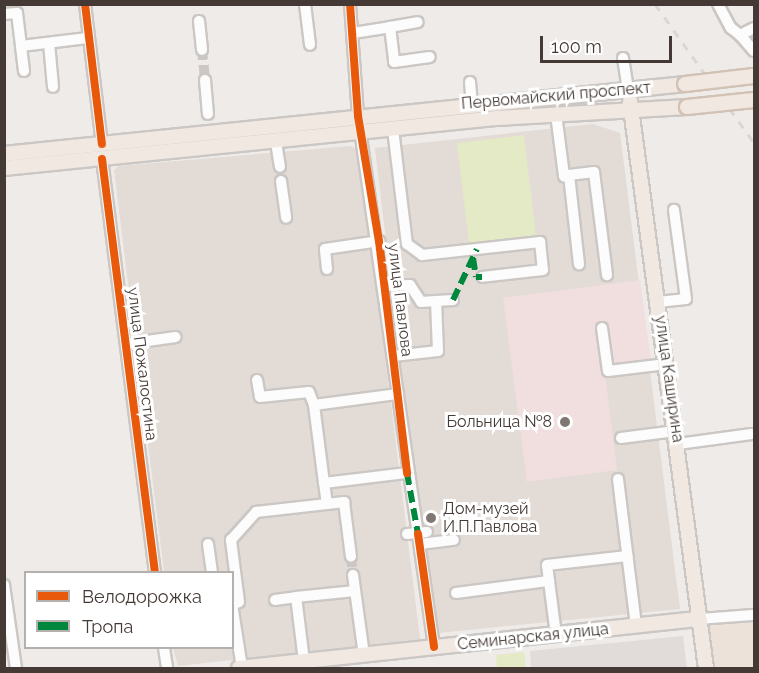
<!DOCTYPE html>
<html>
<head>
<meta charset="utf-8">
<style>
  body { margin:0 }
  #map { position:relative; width:759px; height:673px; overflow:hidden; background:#eeebe8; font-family:Raleway,sans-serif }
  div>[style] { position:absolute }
  .residential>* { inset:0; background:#e3dbd5 }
  .industrial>* { inset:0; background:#e1dcd9 }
  .education>* { inset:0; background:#ede2d9 }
  .medical>* { inset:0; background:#f1dfe0 }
  .green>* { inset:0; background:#e4e9c6 }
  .minor-tunnel>* { height:10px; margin-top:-5px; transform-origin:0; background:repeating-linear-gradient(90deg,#ccc7c4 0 10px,transparent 0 15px) }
  .roads { filter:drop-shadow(2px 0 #cbc7c4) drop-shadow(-2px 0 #cbc7c4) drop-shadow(0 2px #cbc7c4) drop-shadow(0 -2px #cbc7c4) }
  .minor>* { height:10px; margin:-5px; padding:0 5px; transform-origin:5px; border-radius:5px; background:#fcfcfc }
  .major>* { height:14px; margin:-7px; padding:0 7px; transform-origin:7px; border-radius:7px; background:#f1e8e2 }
  .rail>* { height:3px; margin-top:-1.5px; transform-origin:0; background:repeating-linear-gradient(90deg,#d8d7d7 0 8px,transparent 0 16px) }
  .bridges { filter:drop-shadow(2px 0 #d1c2b5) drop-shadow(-2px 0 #d1c2b5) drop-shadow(0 2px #d1c2b5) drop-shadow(0 -2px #d1c2b5) }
  .major-bridge>* { height:14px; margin:-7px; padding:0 7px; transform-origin:7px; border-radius:7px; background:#f1e8e2 }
  .quiet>* { height:6px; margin-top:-3px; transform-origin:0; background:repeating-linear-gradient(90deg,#00873e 0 12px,transparent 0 18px) }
  .cycleway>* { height:8px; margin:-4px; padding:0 4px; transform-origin:4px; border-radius:4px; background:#e8590c }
  .dots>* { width:16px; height:16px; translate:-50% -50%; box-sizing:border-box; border:3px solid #fff; border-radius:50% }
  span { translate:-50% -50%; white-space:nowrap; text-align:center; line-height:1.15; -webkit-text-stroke:6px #fff; paint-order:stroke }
  .street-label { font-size:16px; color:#443934 }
  .poi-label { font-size:16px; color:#443934 }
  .right { translate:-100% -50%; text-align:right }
  .left { translate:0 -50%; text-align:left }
  .frame { position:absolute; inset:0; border:6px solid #443934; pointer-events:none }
  .legend { position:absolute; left:24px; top:571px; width:210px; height:78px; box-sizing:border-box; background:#fff; border:2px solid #b4b0ae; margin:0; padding:8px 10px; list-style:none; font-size:18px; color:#443934 }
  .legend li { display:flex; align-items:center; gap:12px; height:30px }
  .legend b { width:30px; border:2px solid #b4b0ae }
  .scale { position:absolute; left:540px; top:36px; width:132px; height:27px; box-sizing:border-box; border:3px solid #443934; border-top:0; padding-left:8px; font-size:18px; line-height:21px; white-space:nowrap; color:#443934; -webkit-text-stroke:4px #fff; paint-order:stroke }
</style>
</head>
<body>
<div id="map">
  <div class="residential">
    <div style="clip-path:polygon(593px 124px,620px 133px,680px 609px,438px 633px,412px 461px,375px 148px)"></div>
    <div style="clip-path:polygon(351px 146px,360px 152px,420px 639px,178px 666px,173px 648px,232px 648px,232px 572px,164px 572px,114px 170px,119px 166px)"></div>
  </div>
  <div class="industrial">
    <div style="clip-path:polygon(683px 636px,687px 668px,531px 668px,530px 651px)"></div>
  </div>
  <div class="education">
    <div style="clip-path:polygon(754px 620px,754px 668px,714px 668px,708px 626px)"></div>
  </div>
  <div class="medical">
    <div style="clip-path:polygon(640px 280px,652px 368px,605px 374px,617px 470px,527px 482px,503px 298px)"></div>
  </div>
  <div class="green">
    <div style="clip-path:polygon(524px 135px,536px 236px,469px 244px,457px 143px)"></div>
    <div style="clip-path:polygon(524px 652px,526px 668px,497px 668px,496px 655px)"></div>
  </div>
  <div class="minor-tunnel">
    <div style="left:202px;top:50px;width:30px;rotate:84deg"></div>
    <div style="left:351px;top:557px;width:18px;rotate:84deg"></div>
  </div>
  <div class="roads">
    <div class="minor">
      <div style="left:85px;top:4px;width:141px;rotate:83.1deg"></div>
      <div style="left:305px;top:4px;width:41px;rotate:83deg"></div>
      <div style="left:350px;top:4px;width:112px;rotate:85.9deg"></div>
      <div style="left:358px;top:116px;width:536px;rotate:81.85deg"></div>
      <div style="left:718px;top:4px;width:27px;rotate:62deg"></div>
      <div style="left:731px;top:28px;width:11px;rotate:38deg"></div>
      <div style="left:4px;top:14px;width:13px;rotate:-4deg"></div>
      <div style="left:17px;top:13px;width:33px;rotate:83deg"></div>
      <div style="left:199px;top:21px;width:29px;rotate:84deg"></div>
      <div style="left:390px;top:27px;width:28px;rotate:-10deg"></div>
      <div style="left:754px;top:28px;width:16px;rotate:153deg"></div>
      <div style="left:740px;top:35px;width:21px;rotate:49deg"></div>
      <div style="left:353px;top:33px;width:37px;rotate:-9deg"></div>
      <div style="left:390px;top:27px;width:35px;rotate:83deg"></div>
      <div style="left:394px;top:62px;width:36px;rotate:-8deg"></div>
      <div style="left:49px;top:43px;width:44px;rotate:84.8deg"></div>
      <div style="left:623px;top:58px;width:32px;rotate:81deg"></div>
      <div style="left:24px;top:71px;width:25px;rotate:-97deg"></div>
      <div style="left:21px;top:46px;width:67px;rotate:-6.8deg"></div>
      <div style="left:205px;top:80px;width:34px;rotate:85deg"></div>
      <div style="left:470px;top:82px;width:22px;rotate:85deg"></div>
      <div style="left:556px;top:114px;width:63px;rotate:82.6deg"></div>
      <div style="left:564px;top:176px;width:5px;rotate:-11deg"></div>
      <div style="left:569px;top:175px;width:90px;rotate:83.6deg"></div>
      <div style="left:393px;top:129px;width:116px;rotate:83.1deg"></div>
      <div style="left:407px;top:244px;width:19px;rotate:36deg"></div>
      <div style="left:422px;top:255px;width:119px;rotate:-6.3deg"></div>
      <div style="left:540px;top:242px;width:28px;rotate:84deg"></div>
      <div style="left:543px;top:270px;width:61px;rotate:173.5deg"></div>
      <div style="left:276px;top:142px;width:25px;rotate:81deg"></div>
      <div style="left:102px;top:159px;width:416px;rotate:82.7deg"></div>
      <div style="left:569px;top:175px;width:25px;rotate:-7deg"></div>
      <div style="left:594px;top:172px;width:104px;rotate:82.8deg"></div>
      <div style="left:281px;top:181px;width:37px;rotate:82deg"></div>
      <div style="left:327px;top:269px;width:20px;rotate:-96deg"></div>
      <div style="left:325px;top:249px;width:55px;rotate:-8.4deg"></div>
      <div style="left:384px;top:286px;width:26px;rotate:-2deg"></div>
      <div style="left:410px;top:285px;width:20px;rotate:57deg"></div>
      <div style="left:421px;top:302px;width:15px;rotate:-4deg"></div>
      <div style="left:436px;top:301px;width:50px;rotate:87.7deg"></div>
      <div style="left:438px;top:351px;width:45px;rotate:173.7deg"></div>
      <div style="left:436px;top:301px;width:17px;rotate:-3deg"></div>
      <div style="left:658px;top:302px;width:28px;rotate:-6deg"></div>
      <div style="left:686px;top:299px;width:90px;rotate:-97.7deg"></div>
      <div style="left:602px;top:328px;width:43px;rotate:82.1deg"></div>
      <div style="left:608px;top:371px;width:59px;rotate:-6.8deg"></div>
      <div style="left:126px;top:344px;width:50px;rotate:-8deg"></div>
      <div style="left:257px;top:380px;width:17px;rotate:80deg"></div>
      <div style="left:260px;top:397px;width:49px;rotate:-5.8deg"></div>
      <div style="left:309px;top:392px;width:14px;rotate:69deg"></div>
      <div style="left:621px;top:438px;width:55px;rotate:-7.3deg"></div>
      <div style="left:678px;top:444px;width:74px;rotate:-7.8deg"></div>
      <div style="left:618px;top:479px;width:148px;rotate:83deg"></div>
      <div style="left:324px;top:483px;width:79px;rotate:-97.3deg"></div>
      <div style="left:314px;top:405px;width:85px;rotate:-7.5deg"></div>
      <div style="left:327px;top:504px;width:21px;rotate:-98deg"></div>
      <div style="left:324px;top:483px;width:84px;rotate:-6.9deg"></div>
      <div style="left:407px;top:534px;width:20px;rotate:-6deg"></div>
      <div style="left:208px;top:544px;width:28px;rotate:82deg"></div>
      <div style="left:420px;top:544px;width:34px;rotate:-7deg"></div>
      <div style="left:353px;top:575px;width:81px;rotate:82.2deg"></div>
      <div style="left:549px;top:581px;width:16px;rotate:-97deg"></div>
      <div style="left:547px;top:565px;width:81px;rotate:-6.4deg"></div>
      <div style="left:4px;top:585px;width:84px;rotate:81.8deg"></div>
      <div style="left:456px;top:593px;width:94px;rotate:-7.4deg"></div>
      <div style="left:549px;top:581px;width:54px;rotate:82.6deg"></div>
      <div style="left:275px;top:600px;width:21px;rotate:-8deg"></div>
      <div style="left:232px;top:604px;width:65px;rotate:81.1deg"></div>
      <div style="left:234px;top:604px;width:5px;rotate:-22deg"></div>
      <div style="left:239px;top:602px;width:63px;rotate:-97.4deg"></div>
      <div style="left:231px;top:540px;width:38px;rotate:-48deg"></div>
      <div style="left:256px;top:512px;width:89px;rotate:-6.5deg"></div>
      <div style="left:344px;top:502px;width:55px;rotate:82.7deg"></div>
      <div style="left:699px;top:619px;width:55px;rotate:-4.2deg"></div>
      <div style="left:164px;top:648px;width:20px;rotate:81deg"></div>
      <div style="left:304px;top:661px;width:64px;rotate:-97.1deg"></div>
      <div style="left:296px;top:597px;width:59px;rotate:-5.8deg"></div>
    </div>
    <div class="major">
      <div style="left:630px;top:101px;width:572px;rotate:82.37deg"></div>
      <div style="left:4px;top:154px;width:685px;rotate:-5.87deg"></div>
      <div style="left:4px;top:168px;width:496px;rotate:-5.8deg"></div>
      <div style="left:497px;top:118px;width:190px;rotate:-3.3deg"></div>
      <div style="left:239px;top:668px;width:463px;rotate:-6.1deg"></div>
    </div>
  </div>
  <div class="rail">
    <div style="left:655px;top:4px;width:171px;rotate:54.5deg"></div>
  </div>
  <div class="bridges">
    <div class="major-bridge">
      <div style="left:685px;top:84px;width:69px;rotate:-6.6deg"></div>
      <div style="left:687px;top:107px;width:67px;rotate:-6deg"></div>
    </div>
  </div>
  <div class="quiet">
    <div style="left:473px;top:258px;width:19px;rotate:81deg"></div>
    <div style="left:476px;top:277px;width:6px"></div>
    <div style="left:453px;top:300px;width:56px;rotate:-64.8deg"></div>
    <div style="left:407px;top:473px;width:62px;rotate:79.8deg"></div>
  </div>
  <div class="cycleway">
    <div style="left:85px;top:4px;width:141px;rotate:83.1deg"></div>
    <div style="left:350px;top:4px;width:112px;rotate:85.9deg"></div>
    <div style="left:358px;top:116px;width:127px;rotate:80.5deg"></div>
    <div style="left:379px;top:241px;width:234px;rotate:83.1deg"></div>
    <div style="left:102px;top:159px;width:416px;rotate:82.7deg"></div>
    <div style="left:418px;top:534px;width:114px;rotate:81.9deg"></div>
  </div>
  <div class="dots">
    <div style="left:565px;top:422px;background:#807773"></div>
    <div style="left:431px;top:518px;background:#807773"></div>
  </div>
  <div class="street-label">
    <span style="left:556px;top:96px;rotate:-5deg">Первомайский проспект</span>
    <span style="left:400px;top:300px;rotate:83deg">улица Павлова</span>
    <span style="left:142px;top:364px;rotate:83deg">улица Пожалостина</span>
    <span style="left:669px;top:379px;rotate:82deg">улица Каширина</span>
    <span style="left:533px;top:637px;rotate:-6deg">Семинарская улица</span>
  </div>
  <div class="poi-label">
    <span class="right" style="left:552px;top:422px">Больница №8</span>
    <span class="left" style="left:443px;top:518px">Дом-музей<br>И.П.Павлова</span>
  </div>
  <div class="frame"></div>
  <ul class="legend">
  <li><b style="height:8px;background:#e8590c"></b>Велодорожка</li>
  <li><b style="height:8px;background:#00873e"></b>Тропа</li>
  </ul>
  <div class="scale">100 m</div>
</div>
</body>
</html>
